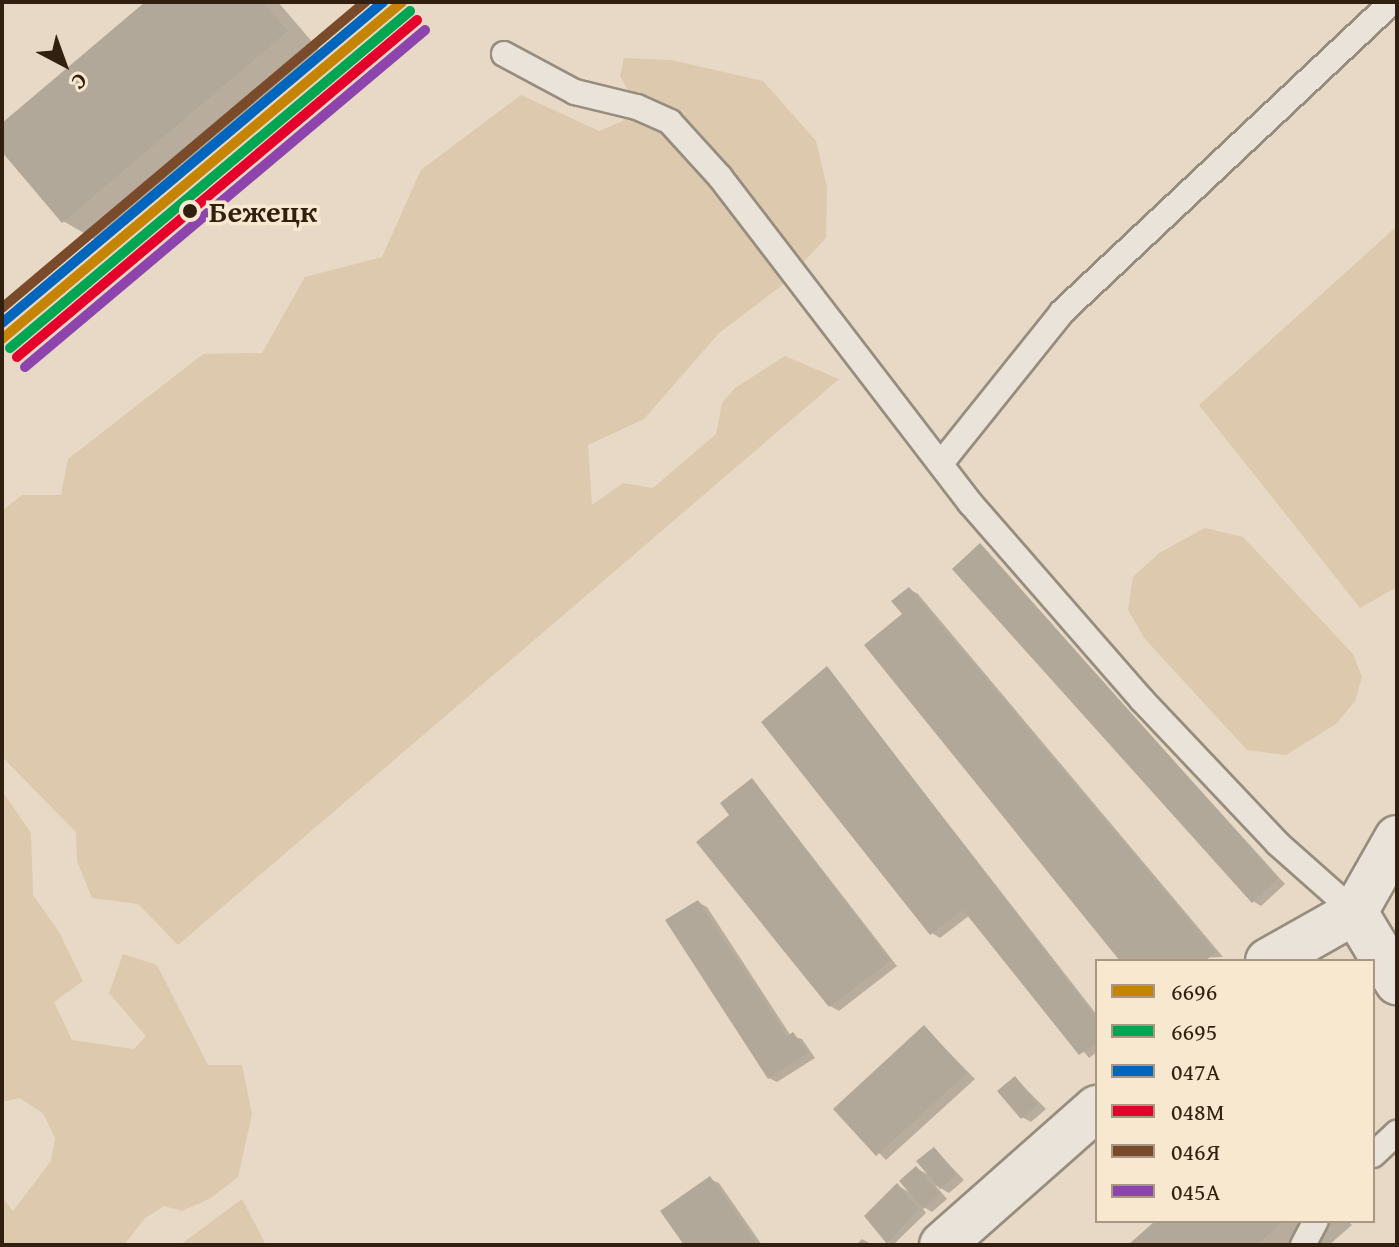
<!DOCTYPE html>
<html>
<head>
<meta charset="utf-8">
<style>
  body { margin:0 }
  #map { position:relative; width:1399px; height:1247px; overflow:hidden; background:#e7d9c5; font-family:"Gentium Book Plus",serif }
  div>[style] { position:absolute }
  .green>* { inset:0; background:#ddc9ad }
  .shadow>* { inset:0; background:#0003 }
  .building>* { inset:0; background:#b2a89a }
  .roads { filter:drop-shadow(2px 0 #978d7f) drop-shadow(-2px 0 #978d7f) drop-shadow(0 2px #978d7f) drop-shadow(0 -2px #978d7f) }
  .service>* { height:24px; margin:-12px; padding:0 12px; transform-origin:12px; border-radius:12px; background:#eae3d9 }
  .minor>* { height:44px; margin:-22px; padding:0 22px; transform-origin:22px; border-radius:22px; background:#eae3d9 }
  .tertiary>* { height:44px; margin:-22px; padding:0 22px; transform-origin:22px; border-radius:22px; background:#eae3d9 }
  .rail-1>* { height:10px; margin:-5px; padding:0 5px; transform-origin:5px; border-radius:5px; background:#c68404 }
  .rail-2>* { height:10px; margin:-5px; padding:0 5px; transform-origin:5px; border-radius:5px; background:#00a651 }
  .rail-3>* { height:10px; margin:-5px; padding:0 5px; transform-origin:5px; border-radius:5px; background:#0065bd }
  .rail-4>* { height:10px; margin:-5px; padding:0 5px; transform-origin:5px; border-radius:5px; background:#e4002b }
  .rail-5>* { height:10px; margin:-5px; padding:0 5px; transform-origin:5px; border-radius:5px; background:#7a4b2a }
  .rail-6>* { height:10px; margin:-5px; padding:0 5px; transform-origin:5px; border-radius:5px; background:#8e44ad }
  .dots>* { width:22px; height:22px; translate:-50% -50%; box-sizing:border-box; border:4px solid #f8e8d0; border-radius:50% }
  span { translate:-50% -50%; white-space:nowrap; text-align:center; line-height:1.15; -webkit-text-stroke:7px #f8e8d0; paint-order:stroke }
  .stop-label { font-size:30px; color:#311f0f; font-weight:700 }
  .left { translate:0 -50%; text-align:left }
  .frame { position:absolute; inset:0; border:4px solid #311f0f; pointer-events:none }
  .legend { position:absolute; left:1095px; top:959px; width:280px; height:264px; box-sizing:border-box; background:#f8e8d0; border:2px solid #a89883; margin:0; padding:10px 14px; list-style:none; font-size:24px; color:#311f0f }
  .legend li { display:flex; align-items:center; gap:16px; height:40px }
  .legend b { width:40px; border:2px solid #a89883 }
  .north { position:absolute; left:24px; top:24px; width:80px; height:80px; -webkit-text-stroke:6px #f8e8d0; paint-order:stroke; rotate:139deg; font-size:22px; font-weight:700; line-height:32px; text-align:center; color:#311f0f }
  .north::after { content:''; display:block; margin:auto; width:28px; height:36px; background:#311f0f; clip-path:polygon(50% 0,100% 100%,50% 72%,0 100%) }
</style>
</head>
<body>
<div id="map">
  <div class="green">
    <div style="clip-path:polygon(624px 58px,671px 60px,763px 81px,816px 141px,827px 187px,826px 238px,781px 286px,719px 333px,644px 419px,588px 445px,592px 505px,623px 483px,653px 488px,716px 434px,722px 403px,735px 388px,785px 356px,839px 379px,178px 945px,138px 904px,92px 898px,77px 861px,76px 832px,2px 757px,2px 511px,22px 495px,61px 495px,68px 459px,203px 354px,262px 353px,305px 277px,382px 257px,421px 170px,521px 95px,599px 131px,623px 121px,633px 99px,620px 76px)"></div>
    <div style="clip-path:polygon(1397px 226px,1397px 587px,1360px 608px,1199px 405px)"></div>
    <div style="clip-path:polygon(1205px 528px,1243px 537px,1353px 654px,1362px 677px,1355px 701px,1336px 724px,1286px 755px,1247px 750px,1145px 639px,1128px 610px,1133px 577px,1159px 553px)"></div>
    <div style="clip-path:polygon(2px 791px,31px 833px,33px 895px,59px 932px,83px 981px,54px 1002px,72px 1040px,134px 1049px,146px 1036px,109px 993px,123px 954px,157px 965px,208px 1065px,242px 1065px,252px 1114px,238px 1177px,211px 1198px,182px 1211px,164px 1206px,145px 1218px,124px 1245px,2px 1245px,2px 1197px,13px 1211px,51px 1161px,55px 1138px,43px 1113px,19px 1098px,2px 1102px)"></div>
    <div style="clip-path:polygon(242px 1199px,266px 1245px,180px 1245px)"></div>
  </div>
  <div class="shadow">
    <div style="clip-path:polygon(148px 2px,278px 2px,320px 51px,96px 240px,63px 221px,2px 149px,2px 126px)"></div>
    <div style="clip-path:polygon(980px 546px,1285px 884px,1261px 906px,1253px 901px)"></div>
    <div style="clip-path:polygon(909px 589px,918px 594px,1223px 957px,1123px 961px,905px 614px)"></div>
    <div style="clip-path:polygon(827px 668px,1097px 1015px,1097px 1052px,1089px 1058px,970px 915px,940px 938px,932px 933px)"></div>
    <div style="clip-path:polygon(753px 780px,897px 966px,839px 1011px,830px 1006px,732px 816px)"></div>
    <div style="clip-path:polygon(698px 902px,707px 907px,791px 1036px,802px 1039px,815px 1058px,777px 1082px,769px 1078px)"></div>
    <div style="clip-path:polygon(925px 1028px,975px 1079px,886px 1160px,836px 1109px)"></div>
    <div style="clip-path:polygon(1015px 1078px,1046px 1109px,1031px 1122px,1022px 1117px)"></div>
    <div style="clip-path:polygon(934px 1149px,964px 1180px,949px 1193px,935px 1185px,947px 1199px,932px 1212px,920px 1205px,926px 1213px,893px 1245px,888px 1242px,897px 1185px,910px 1193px,916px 1168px,931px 1176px)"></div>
    <div style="clip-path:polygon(710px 1179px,719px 1183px,762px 1245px,686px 1245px)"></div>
    <div style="clip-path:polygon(1159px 1221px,1348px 1221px,1352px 1225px,1329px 1245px,1131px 1245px)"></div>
    <div style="clip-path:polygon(862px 1239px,871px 1244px,871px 1245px,856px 1245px)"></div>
  </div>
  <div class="building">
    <div style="clip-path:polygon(145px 2px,263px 2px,288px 31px,62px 223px,2px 152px,2px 123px)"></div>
    <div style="clip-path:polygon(980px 543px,1278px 878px,1252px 903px,952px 569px)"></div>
    <div style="clip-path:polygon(909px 587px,1216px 952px,1205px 961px,1120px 961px,864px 645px,902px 614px,891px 601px)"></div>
    <div style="clip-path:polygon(827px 666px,1097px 1019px,1097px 1042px,1079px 1055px,963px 910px,930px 935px,761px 722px)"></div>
    <div style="clip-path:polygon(752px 778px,890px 961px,829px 1007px,696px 842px,729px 815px,720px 803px)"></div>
    <div style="clip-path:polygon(698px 900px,787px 1036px,793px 1032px,808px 1053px,768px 1079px,665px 920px)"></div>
    <div style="clip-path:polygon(924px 1025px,967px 1073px,876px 1156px,833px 1109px)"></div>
    <div style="clip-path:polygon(1015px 1076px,1038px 1104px,1021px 1119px,997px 1091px)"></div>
    <div style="clip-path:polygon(934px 1147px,957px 1174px,940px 1189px,916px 1161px)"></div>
    <div style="clip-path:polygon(916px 1166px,940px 1194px,923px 1209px,899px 1181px)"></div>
    <div style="clip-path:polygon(710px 1176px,758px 1245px,684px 1245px,660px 1211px)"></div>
    <div style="clip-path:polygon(897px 1183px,919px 1208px,887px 1244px,864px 1216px)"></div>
    <div style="clip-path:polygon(1155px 1221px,1284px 1221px,1256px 1245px,1128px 1245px)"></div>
  </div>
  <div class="roads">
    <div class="service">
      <div style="left:504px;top:54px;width:81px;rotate:28.2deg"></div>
      <div style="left:575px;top:92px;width:64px;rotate:13.6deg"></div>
      <div style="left:637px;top:107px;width:36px;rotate:24deg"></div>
      <div style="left:670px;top:122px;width:74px;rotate:47.7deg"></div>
      <div style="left:720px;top:177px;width:412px;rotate:52.5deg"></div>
      <div style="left:971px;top:504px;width:260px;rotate:48.9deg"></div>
      <div style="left:1142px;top:700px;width:197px;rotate:46.6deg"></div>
      <div style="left:1277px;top:843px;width:104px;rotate:41.5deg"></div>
      <div style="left:942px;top:462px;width:192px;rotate:-51.3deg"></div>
      <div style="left:1062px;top:312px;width:453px;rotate:-43.2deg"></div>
      <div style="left:1373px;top:1155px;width:33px;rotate:-43deg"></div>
      <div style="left:1303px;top:1245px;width:27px;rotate:-62deg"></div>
    </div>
    <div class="minor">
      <div style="left:1268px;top:961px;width:100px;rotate:-29.4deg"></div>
      <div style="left:942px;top:1245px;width:207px;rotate:-41.5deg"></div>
    </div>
    <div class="tertiary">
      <div style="left:1397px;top:838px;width:85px;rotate:119.6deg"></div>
      <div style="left:1355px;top:912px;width:82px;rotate:59deg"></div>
    </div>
  </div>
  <div class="rail-1">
    <div style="left:2px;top:339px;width:523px;rotate:-40.11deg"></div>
  </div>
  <div class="rail-2">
    <div style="left:10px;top:348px;width:523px;rotate:-40.11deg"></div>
  </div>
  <div class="rail-3">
    <div style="left:2px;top:323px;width:498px;rotate:-40.1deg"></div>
  </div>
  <div class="rail-4">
    <div style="left:17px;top:357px;width:523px;rotate:-40.11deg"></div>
  </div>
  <div class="rail-5">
    <div style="left:2px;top:308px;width:475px;rotate:-40.1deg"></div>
  </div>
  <div class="rail-6">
    <div style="left:25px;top:367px;width:523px;rotate:-40.11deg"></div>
  </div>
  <div class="dots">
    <div style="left:190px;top:211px;background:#311f0f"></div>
  </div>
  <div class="stop-label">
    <span class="left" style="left:209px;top:211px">Бежецк</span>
  </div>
  <div class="frame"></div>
  <ul class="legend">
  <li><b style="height:10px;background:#c68404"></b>6696</li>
  <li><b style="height:10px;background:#00a651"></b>6695</li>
  <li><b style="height:10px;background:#0065bd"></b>047А</li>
  <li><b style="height:10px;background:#e4002b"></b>048М</li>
  <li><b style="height:10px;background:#7a4b2a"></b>046Я</li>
  <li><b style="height:10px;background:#8e44ad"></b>045А</li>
  </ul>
  <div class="north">С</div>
</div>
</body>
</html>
